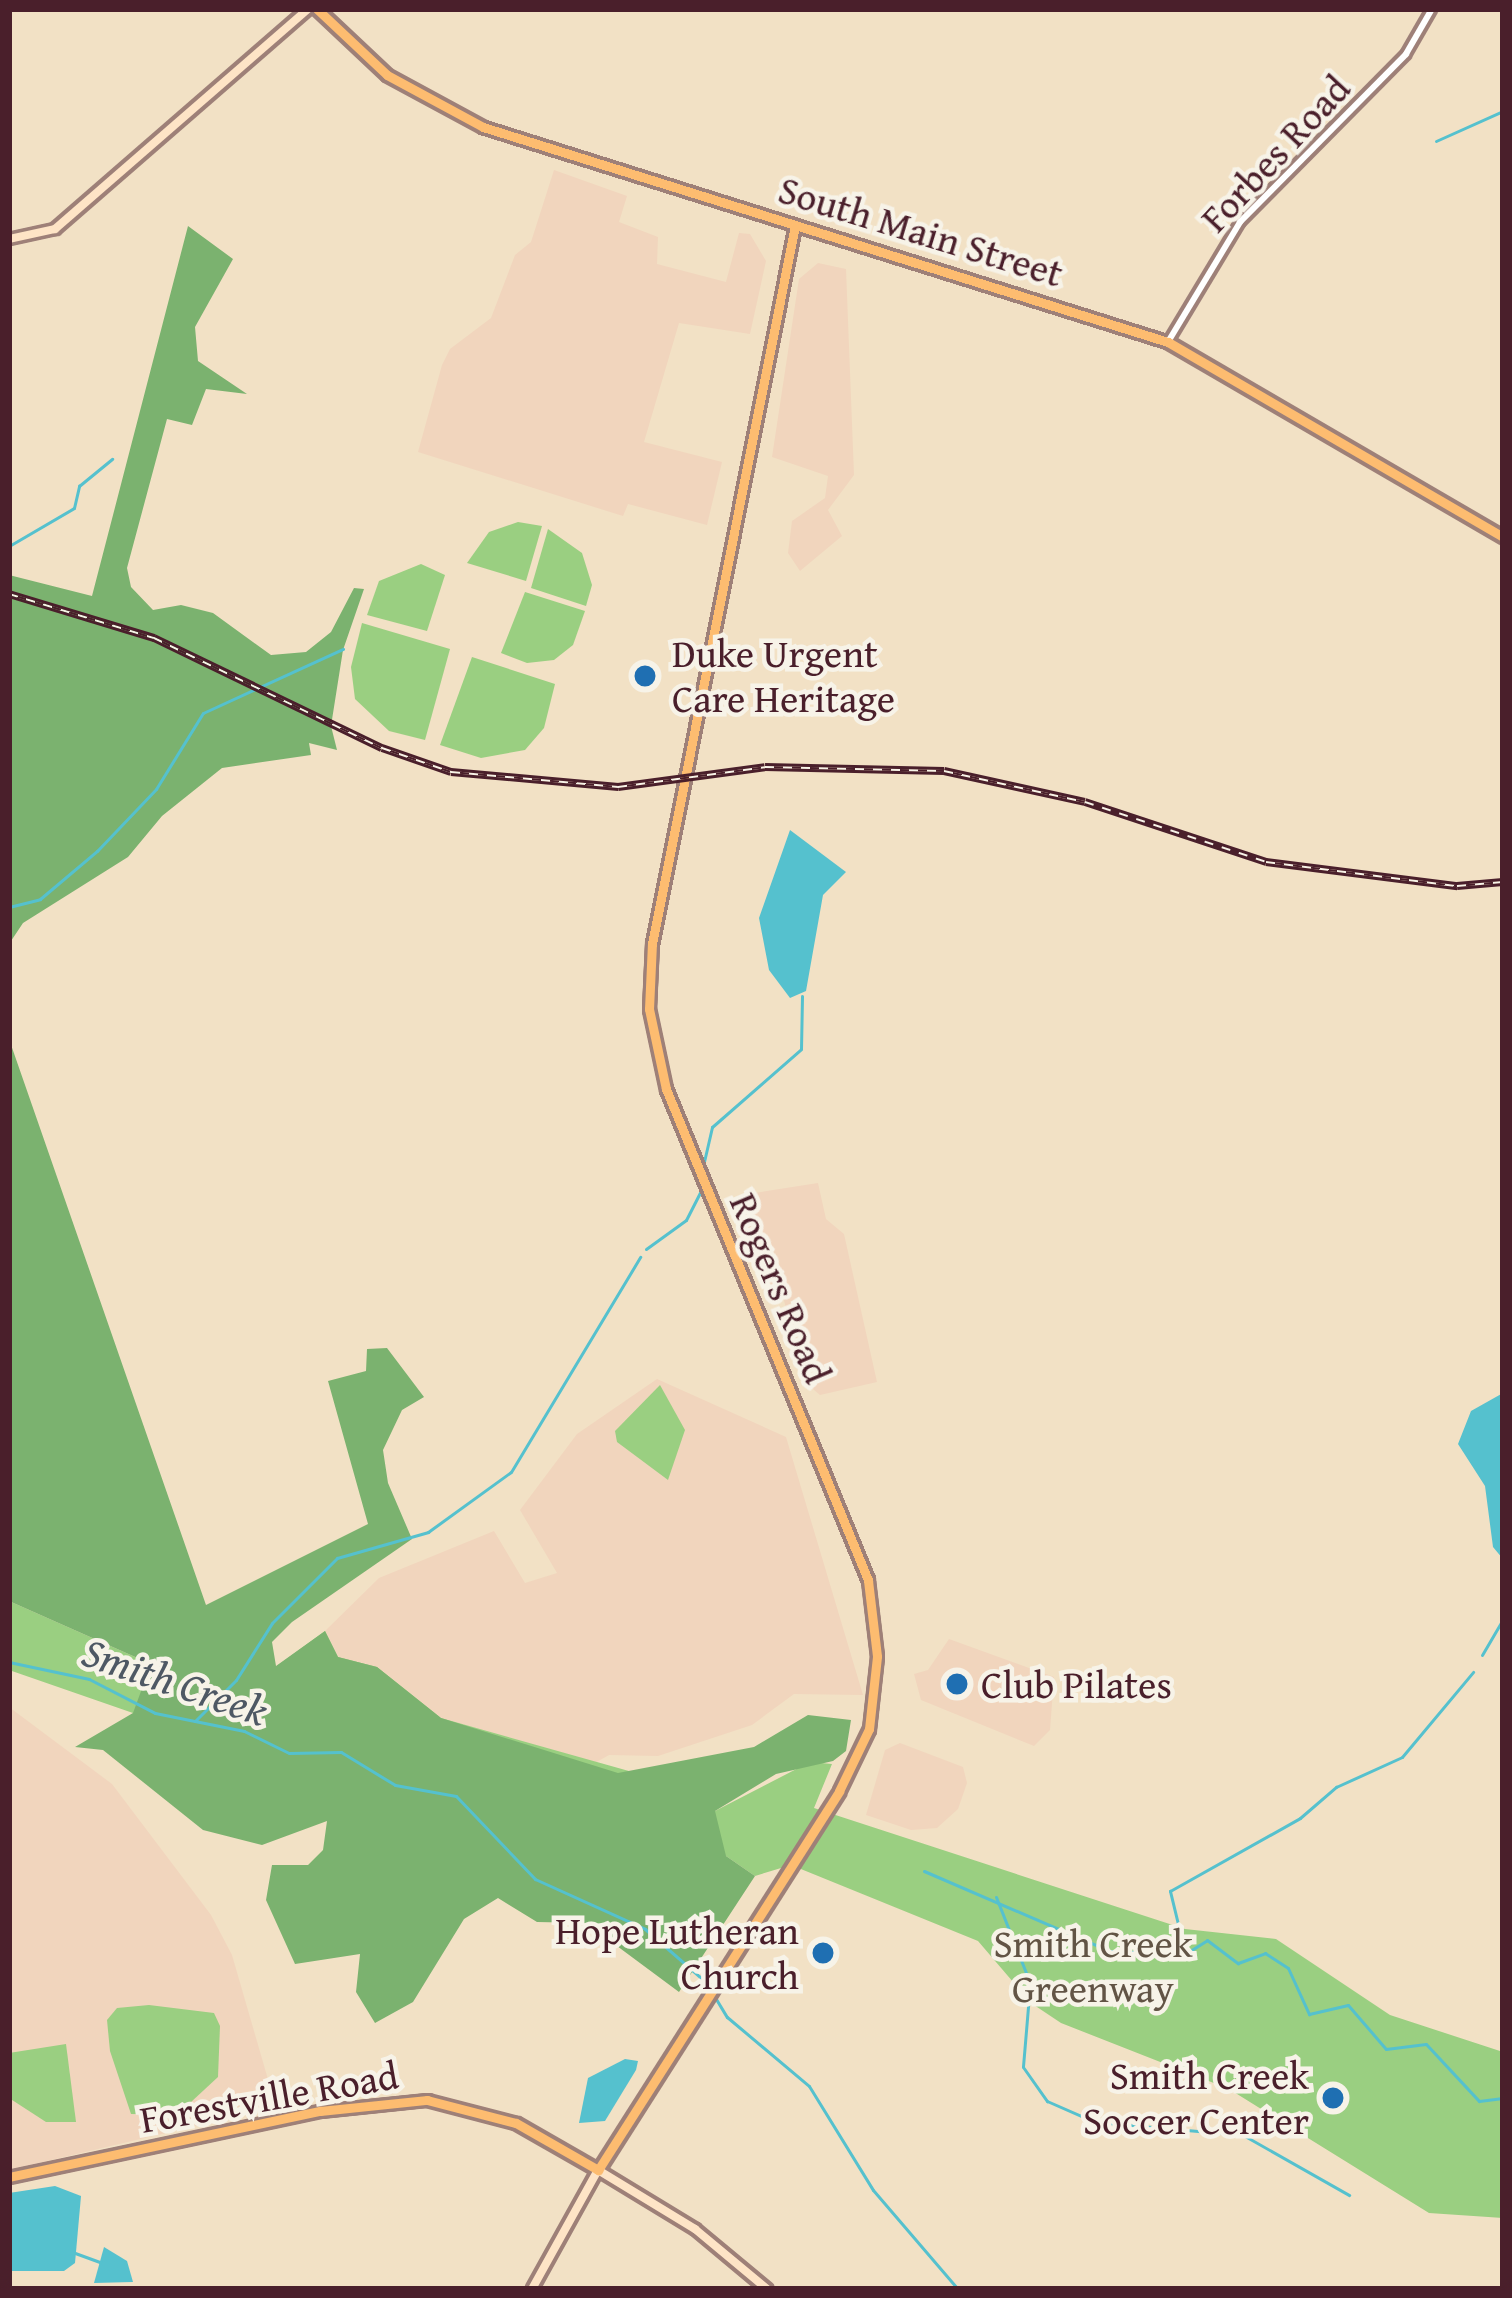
<!DOCTYPE html>
<html>
<head>
<meta charset="utf-8">
<style>
  body { margin:0 }
  #map { position:relative; width:1512px; height:2298px; overflow:hidden; background:#f2e1c5; font-family:"Gentium Book Plus",serif }
  div>[style] { position:absolute }
  .built>* { inset:0; background:#f1d5bd }
  .green>* { inset:0; background:#9acf81 }
  .forest>* { inset:0; background:#7bb26f }
  .water>* { inset:0; background:#55c1ce }
  .stream>* { height:3px; margin:-1.5px; padding:0 1.5px; transform-origin:1.5px; border-radius:1.5px; background:#55c1ce }
  .roads { filter:drop-shadow(3px 0 #9e8078) drop-shadow(-3px 0 #9e8078) drop-shadow(0 3px #9e8078) drop-shadow(0 -3px #9e8078) }
  .tertiary>* { height:6px; margin:-3px; padding:0 3px; transform-origin:3px; border-radius:3px; background:#fff }
  .secondary>* { height:8px; margin:-4px; padding:0 4px; transform-origin:4px; border-radius:4px; background:#fee4c6 }
  .primary>* { height:9px; margin:-4.5px; padding:0 4.5px; transform-origin:4.5px; border-radius:4.5px; background:#fdbc70 }
  .rail>* { height:8px; margin-top:-4px; transform-origin:0; background:repeating-linear-gradient(90deg,#f7f3e8 0 9px,#4a1f2b 0 18px); box-sizing:border-box; border-block:3px solid #4a1f2b }
  .dots>* { width:33px; height:33px; translate:-50% -50%; box-sizing:border-box; border:6px solid #f7f3e8; border-radius:50% }
  span { translate:-50% -50%; white-space:nowrap; text-align:center; line-height:1.15; -webkit-text-stroke:9px #f7f3e8; paint-order:stroke }
  .street-label { font-size:39px; color:#4a1f2b }
  .poi-label { font-size:39px; color:#4a1f2b }
  .left { translate:0 -50%; text-align:left }
  .right { translate:-100% -50%; text-align:right }
  .park-label { font-size:39px; color:#625445 }
  .water-label { font-size:42px; color:#4e5864; font-style:italic }
  .frame { position:absolute; inset:0; border:12px solid #4a1f2b; pointer-events:none }
</style>
</head>
<body>
<div id="map">
  <div class="built">
    <div style="clip-path:polygon(554px 170px,627px 196px,619px 222px,658px 237px,657px 264px,726px 282px,739px 233px,750px 234px,766px 261px,750px 334px,679px 323px,644px 442px,722px 462px,707px 525px,628px 504px,623px 516px,418px 452px,442px 365px,450px 349px,491px 318px,515px 255px,531px 242px)"></div>
    <div style="clip-path:polygon(818px 263px,846px 269px,854px 475px,828px 510px,842px 536px,800px 571px,788px 553px,792px 521px,825px 498px,828px 476px,772px 457px,799px 279px)"></div>
    <div style="clip-path:polygon(818px 1183px,826px 1219px,844px 1234px,877px 1382px,820px 1395px,807px 1384px,783px 1297px,771px 1300px,735px 1208px,742px 1195px)"></div>
    <div style="clip-path:polygon(657px 1379px,786px 1437px,863px 1695px,794px 1694px,752px 1725px,658px 1756px,609px 1755px,593px 1764px,441px 1718px,377px 1668px,337px 1657px,325px 1631px,379px 1578px,494px 1531px,525px 1583px,557px 1573px,520px 1510px,577px 1434px)"></div>
    <div style="clip-path:polygon(949px 1639px,1054px 1677px,1050px 1730px,1034px 1746px,921px 1700px,914px 1674px,928px 1670px)"></div>
    <div style="clip-path:polygon(9px 1707px,112px 1784px,211px 1915px,232px 1955px,276px 2107px,9px 2170px)"></div>
    <div style="clip-path:polygon(900px 1743px,963px 1767px,967px 1783px,958px 1809px,937px 1828px,911px 1830px,866px 1815px,885px 1750px)"></div>
  </div>
  <div class="green">
    <div style="clip-path:polygon(518px 522px,542px 526px,526px 581px,467px 563px,489px 532px)"></div>
    <div style="clip-path:polygon(548px 529px,582px 553px,592px 585px,586px 606px,531px 588px)"></div>
    <div style="clip-path:polygon(421px 564px,445px 575px,427px 631px,367px 615px,379px 581px)"></div>
    <div style="clip-path:polygon(525px 592px,585px 611px,573px 645px,554px 660px,527px 663px,501px 653px)"></div>
    <div style="clip-path:polygon(362px 623px,450px 649px,425px 740px,389px 731px,355px 699px,351px 667px)"></div>
    <div style="clip-path:polygon(472px 657px,555px 684px,544px 728px,525px 750px,481px 758px,440px 745px)"></div>
    <div style="clip-path:polygon(660px 1385px,685px 1430px,668px 1480px,617px 1442px,615px 1431px)"></div>
    <div style="clip-path:polygon(9px 1601px,151px 1664px,277px 1666px,325px 1631px,338px 1657px,377px 1667px,441px 1718px,636px 1773px,715px 1811px,810px 1762px,832px 1764px,814px 1808px,1185px 1929px,1276px 1939px,1390px 2015px,1503px 2052px,1503px 2218px,1429px 2213px,1229px 2089px,1061px 2023px,1031px 2003px,978px 1941px,791px 1865px,755px 1876px,726px 1856px,156px 1721px,9px 1670px)"></div>
    <div style="clip-path:polygon(149px 2005px,214px 2013px,220px 2026px,218px 2077px,177px 2115px,131px 2114px,110px 2051px,107px 2020px,117px 2008px)"></div>
    <div style="clip-path:polygon(66px 2044px,76px 2122px,46px 2122px,9px 2098px,9px 2053px)"></div>
  </div>
  <div class="forest">
    <div style="clip-path:polygon(188px 226px,233px 259px,195px 327px,198px 361px,247px 394px,206px 389px,192px 425px,167px 419px,127px 568px,131px 587px,153px 610px,181px 605px,213px 613px,271px 655px,306px 652px,331px 632px,354px 588px,364px 589px,343px 650px,331px 726px,337px 750px,309px 743px,311px 755px,222px 768px,162px 816px,128px 857px,23px 923px,9px 944px,9px 575px,92px 596px)"></div>
    <div style="clip-path:polygon(9px 1039px,206px 1605px,368px 1524px,328px 1381px,366px 1371px,367px 1349px,387px 1348px,424px 1397px,402px 1410px,383px 1450px,388px 1483px,412px 1539px,292px 1622px,272px 1642px,276px 1666px,325px 1631px,338px 1657px,377px 1667px,441px 1718px,618px 1773px,754px 1747px,808px 1715px,851px 1720px,846px 1751px,833px 1761px,776px 1774px,715px 1811px,726px 1856px,755px 1876px,679px 1992px,586px 1923px,537px 1922px,498px 1898px,464px 1919px,413px 2002px,375px 2023px,356px 1992px,360px 1954px,295px 1964px,266px 1900px,272px 1865px,308px 1865px,323px 1850px,327px 1821px,262px 1845px,203px 1830px,103px 1750px,75px 1747px,133px 1713px,151px 1664px,9px 1601px)"></div>
  </div>
  <div class="water">
    <div style="clip-path:polygon(790px 830px,846px 872px,823px 895px,806px 991px,790px 998px,769px 970px,759px 918px)"></div>
    <div style="clip-path:polygon(1503px 1393px,1503px 1559px,1493px 1547px,1485px 1486px,1458px 1444px,1471px 1411px)"></div>
    <div style="clip-path:polygon(625px 2059px,638px 2061px,636px 2070px,605px 2121px,579px 2123px,588px 2078px)"></div>
    <div style="clip-path:polygon(55px 2186px,81px 2196px,75px 2263px,64px 2271px,9px 2271px,9px 2193px)"></div>
    <div style="clip-path:polygon(104px 2247px,127px 2261px,133px 2282px,94px 2283px)"></div>
  </div>
  <div class="stream">
    <div style="left:1436px;top:141px;width:73px;rotate:-24.1deg"></div>
    <div style="left:9px;top:546px;width:75px;rotate:-30.3deg"></div>
    <div style="left:74px;top:508px;width:23px;rotate:-77deg"></div>
    <div style="left:79px;top:486px;width:43px;rotate:-39.3deg"></div>
    <div style="left:9px;top:907px;width:32px;rotate:-14deg"></div>
    <div style="left:40px;top:899px;width:75px;rotate:-40.1deg"></div>
    <div style="left:97px;top:851px;width:86px;rotate:-46.4deg"></div>
    <div style="left:156px;top:789px;width:89px;rotate:-58.3deg"></div>
    <div style="left:203px;top:713px;width:154px;rotate:-24.6deg"></div>
    <div style="left:703px;top:1166px;width:40px;rotate:-77deg"></div>
    <div style="left:712px;top:1127px;width:118px;rotate:-41.2deg"></div>
    <div style="left:801px;top:1049px;width:53px;rotate:-88.9deg"></div>
    <div style="left:646px;top:1249px;width:49px;rotate:-35.9deg"></div>
    <div style="left:686px;top:1220px;width:37px;rotate:-63deg"></div>
    <div style="left:1482px;top:1655px;width:42px;rotate:-59.7deg"></div>
    <div style="left:9px;top:1662px;width:82px;rotate:12deg"></div>
    <div style="left:89px;top:1679px;width:74px;rotate:27.3deg"></div>
    <div style="left:155px;top:1713px;width:91px;rotate:11.4deg"></div>
    <div style="left:244px;top:1731px;width:50px;rotate:26.1deg"></div>
    <div style="left:289px;top:1753px;width:52px;rotate:-1.1deg"></div>
    <div style="left:341px;top:1752px;width:63px;rotate:31.4deg"></div>
    <div style="left:395px;top:1785px;width:62px;rotate:10.2deg"></div>
    <div style="left:456px;top:1796px;width:115px;rotate:46.4deg"></div>
    <div style="left:535px;top:1879px;width:121px;rotate:24.4deg"></div>
    <div style="left:645px;top:1929px;width:85px;rotate:41.2deg"></div>
    <div style="left:195px;top:1721px;width:58px;rotate:-45deg"></div>
    <div style="left:236px;top:1680px;width:67px;rotate:-57.7deg"></div>
    <div style="left:272px;top:1623px;width:92px;rotate:-45deg"></div>
    <div style="left:337px;top:1558px;width:95px;rotate:-15.9deg"></div>
    <div style="left:428px;top:1532px;width:102px;rotate:-35.9deg"></div>
    <div style="left:511px;top:1472px;width:251px;rotate:-59deg"></div>
    <div style="left:924px;top:1871px;width:202px;rotate:23.3deg"></div>
    <div style="left:1110px;top:1951px;width:75px;rotate:2.3deg"></div>
    <div style="left:1185px;top:1954px;width:26px;rotate:-32deg"></div>
    <div style="left:1207px;top:1940px;width:39px;rotate:37deg"></div>
    <div style="left:1238px;top:1963px;width:29px;rotate:-20deg"></div>
    <div style="left:1265px;top:1953px;width:27px;rotate:33deg"></div>
    <div style="left:1288px;top:1968px;width:51px;rotate:65.5deg"></div>
    <div style="left:1309px;top:2014px;width:40px;rotate:-13deg"></div>
    <div style="left:1348px;top:2005px;width:58px;rotate:49.2deg"></div>
    <div style="left:1386px;top:2049px;width:40px;rotate:-7.1deg"></div>
    <div style="left:1426px;top:2044px;width:78px;rotate:47.1deg"></div>
    <div style="left:1479px;top:2101px;width:24px;rotate:-7deg"></div>
    <div style="left:996px;top:1897px;width:92px;rotate:68.4deg"></div>
    <div style="left:1030px;top:1983px;width:84px;rotate:94.8deg"></div>
    <div style="left:1023px;top:2067px;width:42px;rotate:54.8deg"></div>
    <div style="left:1047px;top:2101px;width:52px;rotate:23.6deg"></div>
    <div style="left:1095px;top:2122px;width:149px;rotate:5deg"></div>
    <div style="left:1243px;top:2135px;width:122px;rotate:29.5deg"></div>
    <div style="left:1185px;top:1953px;width:64px;rotate:-103.6deg"></div>
    <div style="left:1170px;top:1891px;width:149px;rotate:-29.3deg"></div>
    <div style="left:1300px;top:1818px;width:48px;rotate:-40.7deg"></div>
    <div style="left:1336px;top:1787px;width:72px;rotate:-24.4deg"></div>
    <div style="left:1402px;top:1757px;width:111px;rotate:-50.1deg"></div>
    <div style="left:713px;top:1994px;width:27px;rotate:59deg"></div>
    <div style="left:727px;top:2017px;width:107px;rotate:40.1deg"></div>
    <div style="left:809px;top:2086px;width:122px;rotate:58.4deg"></div>
    <div style="left:873px;top:2190px;width:130px;rotate:49.4deg"></div>
    <div style="left:75px;top:2253px;width:27px;rotate:20deg"></div>
  </div>
  <div class="roads">
    <div class="tertiary">
      <div style="left:1168px;top:342px;width:140px;rotate:-59deg"></div>
      <div style="left:1240px;top:222px;width:236px;rotate:-45.3deg"></div>
      <div style="left:1406px;top:54px;width:52px;rotate:-60deg"></div>
    </div>
    <div class="secondary">
      <div style="left:9px;top:239px;width:47px;rotate:-12.3deg"></div>
      <div style="left:55px;top:229px;width:335px;rotate:-41deg"></div>
      <div style="left:532px;top:2289px;width:136px;rotate:-61deg"></div>
      <div style="left:598px;top:2170px;width:114px;rotate:31.3deg"></div>
      <div style="left:695px;top:2229px;width:94px;rotate:39.8deg"></div>
    </div>
    <div class="primary">
      <div style="left:317px;top:9px;width:96px;rotate:43.3deg"></div>
      <div style="left:387px;top:75px;width:109px;rotate:28.4deg"></div>
      <div style="left:483px;top:127px;width:718px;rotate:17.43deg"></div>
      <div style="left:1168px;top:342px;width:388px;rotate:30.2deg"></div>
      <div style="left:9px;top:2177px;width:318px;rotate:-12deg"></div>
      <div style="left:320px;top:2111px;width:108px;rotate:-5.9deg"></div>
      <div style="left:427px;top:2100px;width:92px;rotate:14.5deg"></div>
      <div style="left:516px;top:2123px;width:95px;rotate:29.8deg"></div>
      <div style="left:598px;top:2170px;width:449px;rotate:-57.5deg"></div>
      <div style="left:839px;top:1791px;width:69px;rotate:-64.2deg"></div>
      <div style="left:869px;top:1729px;width:73px;rotate:-83.7deg"></div>
      <div style="left:877px;top:1656px;width:77px;rotate:-96.8deg"></div>
      <div style="left:868px;top:1580px;width:531px;rotate:-112.36deg"></div>
      <div style="left:666px;top:1089px;width:82px;rotate:-102deg"></div>
      <div style="left:649px;top:1009px;width:65px;rotate:-87.4deg"></div>
      <div style="left:652px;top:944px;width:732px;rotate:-78.74deg"></div>
    </div>
  </div>
  <div class="rail">
    <div style="left:9px;top:594px;width:152px;rotate:16.9deg"></div>
    <div style="left:154px;top:638px;width:253px;rotate:25.8deg"></div>
    <div style="left:382px;top:748px;width:73px;rotate:19.2deg"></div>
    <div style="left:451px;top:772px;width:168px;rotate:5.1deg"></div>
    <div style="left:618px;top:787px;width:148px;rotate:-7.7deg"></div>
    <div style="left:765px;top:767px;width:179px;rotate:1.3deg"></div>
    <div style="left:944px;top:771px;width:144px;rotate:12.4deg"></div>
    <div style="left:1085px;top:802px;width:191px;rotate:18.3deg"></div>
    <div style="left:1266px;top:862px;width:193px;rotate:7.2deg"></div>
    <div style="left:1457px;top:886px;width:46px;rotate:-5deg"></div>
  </div>
  <div class="dots">
    <div style="left:645px;top:676px;background:#1f6fb2"></div>
    <div style="left:957px;top:1684px;background:#1f6fb2"></div>
    <div style="left:823px;top:1953px;background:#1f6fb2"></div>
    <div style="left:1333px;top:2098px;background:#1f6fb2"></div>
  </div>
  <div class="street-label">
    <span style="left:1275px;top:153px;rotate:-47deg">Forbes Road</span>
    <span style="left:921px;top:231px;rotate:17deg">South Main Street</span>
    <span style="left:781px;top:1288px;rotate:67deg">Rogers Road</span>
    <span style="left:269px;top:2097px;rotate:-10deg">Forestville Road</span>
  </div>
  <div class="poi-label">
    <span class="left" style="left:672px;top:676px">Duke Urgent<br>Care Heritage</span>
    <span class="left" style="left:981px;top:1684px">Club Pilates</span>
    <span class="right" style="left:799px;top:1953px">Hope Lutheran<br>Church</span>
    <span class="right" style="left:1309px;top:2098px">Smith Creek<br>Soccer Center</span>
  </div>
  <div class="park-label">
    <span style="left:1093px;top:1966px">Smith Creek<br>Greenway</span>
  </div>
  <div class="water-label">
    <span style="left:175px;top:1681px;rotate:19deg">Smith Creek</span>
  </div>
  <div class="frame"></div>
</div>
</body>
</html>
